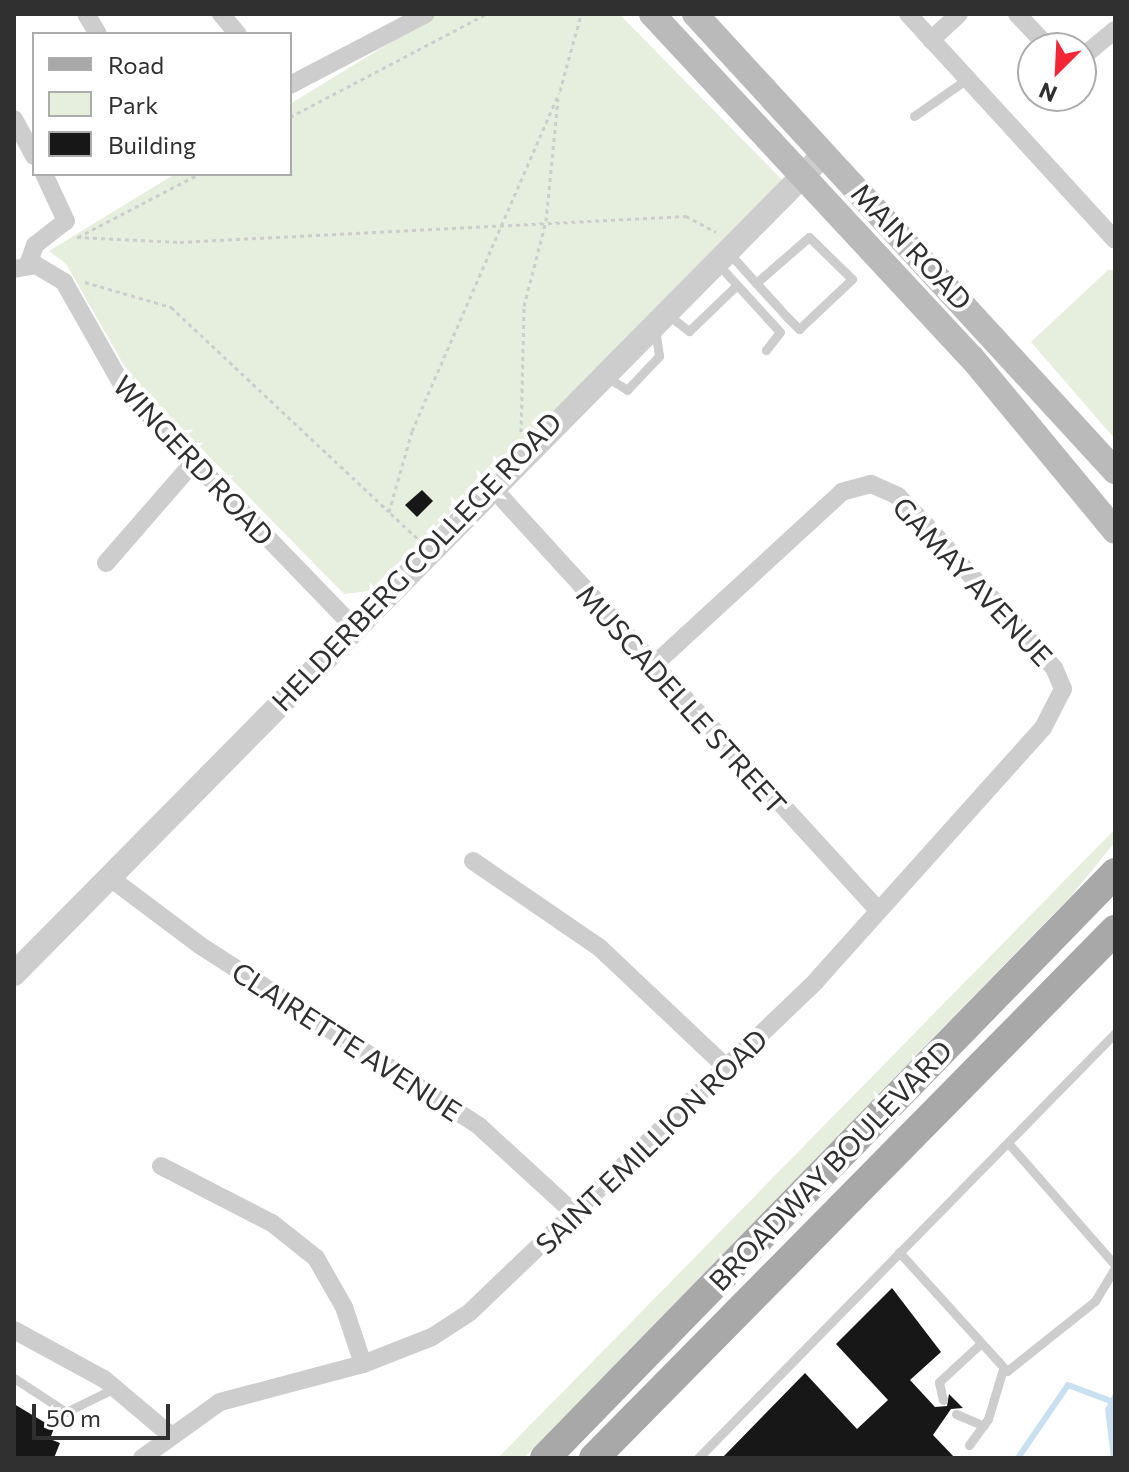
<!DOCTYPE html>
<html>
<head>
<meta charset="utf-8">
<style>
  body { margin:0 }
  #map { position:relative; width:1129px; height:1472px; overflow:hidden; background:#fff; font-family:Commissioner,sans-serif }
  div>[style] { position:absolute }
  .green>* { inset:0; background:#e6eedd }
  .water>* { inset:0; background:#c8e0ef }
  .stream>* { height:6px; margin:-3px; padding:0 3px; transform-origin:3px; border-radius:3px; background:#c8e0ef }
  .building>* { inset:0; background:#171717 }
  .path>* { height:3px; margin-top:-1.5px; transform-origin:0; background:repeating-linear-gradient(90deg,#cdcdcd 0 4px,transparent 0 8px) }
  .service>* { height:9px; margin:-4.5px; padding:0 4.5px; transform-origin:4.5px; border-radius:4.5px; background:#cdcdcd }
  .minor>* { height:18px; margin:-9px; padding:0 9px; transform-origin:9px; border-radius:9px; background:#cdcdcd }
  .tertiary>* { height:24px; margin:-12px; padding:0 12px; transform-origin:12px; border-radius:12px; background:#cdcdcd }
  .secondary>* { height:26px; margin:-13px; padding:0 13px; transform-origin:13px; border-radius:13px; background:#bababa }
  .primary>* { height:30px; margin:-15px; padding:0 15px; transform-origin:15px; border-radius:15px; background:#a8a8a8 }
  span { translate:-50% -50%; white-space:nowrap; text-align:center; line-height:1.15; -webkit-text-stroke:8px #fff; paint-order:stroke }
  .street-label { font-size:28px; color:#303030 }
  .frame { position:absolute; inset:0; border:16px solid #303030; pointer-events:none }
  .legend { position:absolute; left:32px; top:32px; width:260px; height:144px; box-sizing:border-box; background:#fff; border:2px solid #acacac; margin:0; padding:10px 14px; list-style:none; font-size:24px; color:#303030 }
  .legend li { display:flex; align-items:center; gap:16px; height:40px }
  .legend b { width:40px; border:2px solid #acacac }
  .north { position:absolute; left:1017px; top:32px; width:80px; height:80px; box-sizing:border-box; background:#fff; border:2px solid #acacac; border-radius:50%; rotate:204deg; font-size:22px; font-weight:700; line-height:32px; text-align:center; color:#303030 }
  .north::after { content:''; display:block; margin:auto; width:28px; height:36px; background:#f32635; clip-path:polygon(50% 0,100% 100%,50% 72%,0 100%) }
  .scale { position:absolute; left:32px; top:1404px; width:138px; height:36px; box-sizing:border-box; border:4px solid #303030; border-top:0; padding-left:10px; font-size:24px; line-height:28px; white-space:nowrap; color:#303030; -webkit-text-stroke:6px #fff; paint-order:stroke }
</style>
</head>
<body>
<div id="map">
  <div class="green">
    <div style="clip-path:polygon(437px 14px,619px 14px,789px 187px,369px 591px,344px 594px,130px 376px,66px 264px,49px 251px,175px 174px,290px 174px,290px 104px)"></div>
    <div style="clip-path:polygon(1108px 270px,1115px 270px,1115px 439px,1031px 342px)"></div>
    <div style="clip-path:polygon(1115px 829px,1115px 842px,1072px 895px,524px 1458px,498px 1458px)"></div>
  </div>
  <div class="water">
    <div style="clip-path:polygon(1115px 1390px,1115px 1458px,1111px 1458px,1105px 1409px)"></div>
  </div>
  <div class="stream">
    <div style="left:1018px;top:1458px;width:88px;rotate:-55.6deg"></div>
    <div style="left:1068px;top:1385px;width:43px;rotate:20.6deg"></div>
  </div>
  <div class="building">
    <div style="clip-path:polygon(422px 490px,433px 501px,417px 517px,405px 505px)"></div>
    <div style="clip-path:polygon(892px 1288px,941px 1352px,910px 1380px,935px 1407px,947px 1406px,949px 1394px,963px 1408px,951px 1409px,933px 1435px,955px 1458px,722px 1458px,805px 1373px,857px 1429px,888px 1400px,836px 1344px)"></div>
    <div style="clip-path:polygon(14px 1404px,54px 1428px,50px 1439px,60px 1443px,54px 1458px,14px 1458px)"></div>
  </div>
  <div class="path">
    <div style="left:560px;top:91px;width:80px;rotate:-74.7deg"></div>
    <div style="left:290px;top:117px;width:221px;rotate:-27.7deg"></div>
    <div style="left:77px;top:237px;width:103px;rotate:2.8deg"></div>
    <div style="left:180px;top:242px;width:507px;rotate:-2.94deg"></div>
    <div style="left:686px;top:216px;width:34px;rotate:28deg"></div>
    <div style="left:78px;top:237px;width:136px;rotate:-27.5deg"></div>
    <div style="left:85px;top:282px;width:90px;rotate:16.2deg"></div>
    <div style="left:171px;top:307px;width:299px;rotate:43.2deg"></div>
    <div style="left:521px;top:432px;width:126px;rotate:-88.6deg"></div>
    <div style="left:524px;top:306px;width:88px;rotate:-75.5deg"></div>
    <div style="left:546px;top:221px;width:123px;rotate:-84.4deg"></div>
    <div style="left:417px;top:538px;width:38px;rotate:-137deg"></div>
    <div style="left:389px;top:512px;width:84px;rotate:-74.1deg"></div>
    <div style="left:412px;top:431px;width:369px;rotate:-66.5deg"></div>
  </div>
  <div class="service">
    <div style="left:914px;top:116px;width:65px;rotate:-34.9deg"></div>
    <div style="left:729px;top:253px;width:40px;rotate:48deg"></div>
    <div style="left:756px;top:283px;width:47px;rotate:47.6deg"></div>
    <div style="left:788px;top:318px;width:16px;rotate:45deg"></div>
    <div style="left:799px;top:329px;width:73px;rotate:-43.3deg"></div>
    <div style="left:852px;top:279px;width:60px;rotate:-135.7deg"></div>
    <div style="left:809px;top:237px;width:70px;rotate:139deg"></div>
    <div style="left:717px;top:263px;width:93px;rotate:47.6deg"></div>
    <div style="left:780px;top:332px;width:23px;rotate:128deg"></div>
    <div style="left:667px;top:314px;width:28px;rotate:38deg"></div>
    <div style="left:689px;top:331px;width:66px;rotate:-43.8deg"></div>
    <div style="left:605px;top:376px;width:26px;rotate:32deg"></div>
    <div style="left:627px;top:390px;width:47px;rotate:-46.7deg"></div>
    <div style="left:659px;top:356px;width:29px;rotate:-98deg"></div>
    <div style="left:1009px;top:1144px;width:161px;rotate:48.8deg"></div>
    <div style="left:899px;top:1252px;width:161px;rotate:47.8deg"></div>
    <div style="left:1007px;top:1371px;width:112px;rotate:-38.5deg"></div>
    <div style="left:1095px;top:1301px;width:39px;rotate:-59deg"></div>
    <div style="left:14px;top:1378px;width:62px;rotate:33.2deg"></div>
    <div style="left:66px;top:1412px;width:55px;rotate:-26.1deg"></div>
    <div style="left:943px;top:1400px;width:18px;rotate:-103deg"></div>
    <div style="left:939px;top:1382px;width:56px;rotate:-42.8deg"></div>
    <div style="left:956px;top:1414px;width:30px;rotate:23deg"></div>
    <div style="left:969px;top:1445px;width:32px;rotate:-54deg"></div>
    <div style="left:988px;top:1419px;width:52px;rotate:-73.3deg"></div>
    <div style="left:698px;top:1458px;width:595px;rotate:-45.54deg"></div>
  </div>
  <div class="minor">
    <div style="left:86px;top:14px;width:23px;rotate:59deg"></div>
    <div style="left:221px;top:14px;width:26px;rotate:50deg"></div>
    <div style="left:908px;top:14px;width:306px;rotate:47.5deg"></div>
    <div style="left:1017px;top:14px;width:47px;rotate:46.7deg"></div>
    <div style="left:931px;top:40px;width:38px;rotate:-43deg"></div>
    <div style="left:1081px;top:58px;width:44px;rotate:-39.5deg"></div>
    <div style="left:290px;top:85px;width:153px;rotate:-27.6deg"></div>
    <div style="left:14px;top:119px;width:42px;rotate:61.6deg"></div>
    <div style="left:28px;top:265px;width:21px;rotate:-71deg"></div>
    <div style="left:35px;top:245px;width:39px;rotate:-38deg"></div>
    <div style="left:66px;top:221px;width:52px;rotate:-115.1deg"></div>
    <div style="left:14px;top:269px;width:22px;rotate:-10deg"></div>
    <div style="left:36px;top:265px;width:33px;rotate:31deg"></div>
    <div style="left:64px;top:282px;width:124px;rotate:60.5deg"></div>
    <div style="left:125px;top:390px;width:328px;rotate:46deg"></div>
    <div style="left:490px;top:485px;width:575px;rotate:47.61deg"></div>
    <div style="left:106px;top:563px;width:133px;rotate:-49deg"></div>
    <div style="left:473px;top:861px;width:154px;rotate:34.4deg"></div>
    <div style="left:600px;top:948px;width:175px;rotate:43.4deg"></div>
    <div style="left:109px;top:877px;width:115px;rotate:36.9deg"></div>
    <div style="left:201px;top:946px;width:331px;rotate:32.9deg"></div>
    <div style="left:479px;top:1126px;width:132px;rotate:42.5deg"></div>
    <div style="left:161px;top:1166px;width:125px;rotate:27.2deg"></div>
    <div style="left:272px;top:1223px;width:56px;rotate:38.5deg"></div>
    <div style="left:316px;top:1258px;width:56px;rotate:60.3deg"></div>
    <div style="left:344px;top:1307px;width:60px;rotate:71.6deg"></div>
    <div style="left:14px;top:1330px;width:102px;rotate:28.6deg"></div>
    <div style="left:104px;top:1379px;width:84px;rotate:40.2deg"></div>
    <div style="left:142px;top:1458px;width:96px;rotate:-35.7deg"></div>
    <div style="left:220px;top:1402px;width:148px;rotate:-14.9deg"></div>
    <div style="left:363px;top:1364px;width:74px;rotate:-21.4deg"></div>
    <div style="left:432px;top:1337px;width:44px;rotate:-33deg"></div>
    <div style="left:469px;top:1313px;width:479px;rotate:-43.7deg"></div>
    <div style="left:815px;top:982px;width:341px;rotate:-48.1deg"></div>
    <div style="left:1043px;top:728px;width:44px;rotate:-62.9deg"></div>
    <div style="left:1063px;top:689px;width:23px;rotate:-113deg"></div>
    <div style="left:1054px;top:668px;width:199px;rotate:-131.9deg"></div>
    <div style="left:921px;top:520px;width:33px;rotate:-134deg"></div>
    <div style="left:898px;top:496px;width:30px;rotate:-156deg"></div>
    <div style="left:871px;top:484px;width:30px;rotate:165deg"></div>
    <div style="left:842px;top:492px;width:257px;rotate:137.4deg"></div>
  </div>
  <div class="tertiary">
    <div style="left:14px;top:974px;width:1153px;rotate:-45.35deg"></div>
  </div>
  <div class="secondary">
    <div style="left:652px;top:14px;width:470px;rotate:47.1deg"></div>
    <div style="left:972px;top:358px;width:224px;rotate:50.4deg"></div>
    <div style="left:695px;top:14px;width:621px;rotate:47.42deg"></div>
  </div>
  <div class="primary">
    <div style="left:545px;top:1458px;width:817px;rotate:-45.74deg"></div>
    <div style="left:594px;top:1458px;width:742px;rotate:-45.38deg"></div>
  </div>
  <div class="street-label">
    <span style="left:912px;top:246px;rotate:47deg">MAIN ROAD</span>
    <span style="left:194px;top:460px;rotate:47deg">WINGERD ROAD</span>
    <span style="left:416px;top:561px;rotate:-46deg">HELDERBERG COLLEGE ROAD</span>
    <span style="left:973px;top:581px;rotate:47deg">GAMAY AVENUE</span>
    <span style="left:682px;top:699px;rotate:48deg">MUSCADELLE STREET</span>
    <span style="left:347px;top:1041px;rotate:33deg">CLAIRETTE AVENUE</span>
    <span style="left:651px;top:1141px;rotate:-44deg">SAINT EMILLION ROAD</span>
    <span style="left:830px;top:1165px;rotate:-46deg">BROADWAY BOULEVARD</span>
  </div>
  <div class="frame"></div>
  <ul class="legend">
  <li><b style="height:10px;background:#a8a8a8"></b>Road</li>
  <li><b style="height:22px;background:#e6eedd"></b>Park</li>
  <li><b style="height:22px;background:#171717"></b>Building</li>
  </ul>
  <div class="north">N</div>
  <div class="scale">50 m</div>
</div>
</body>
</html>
